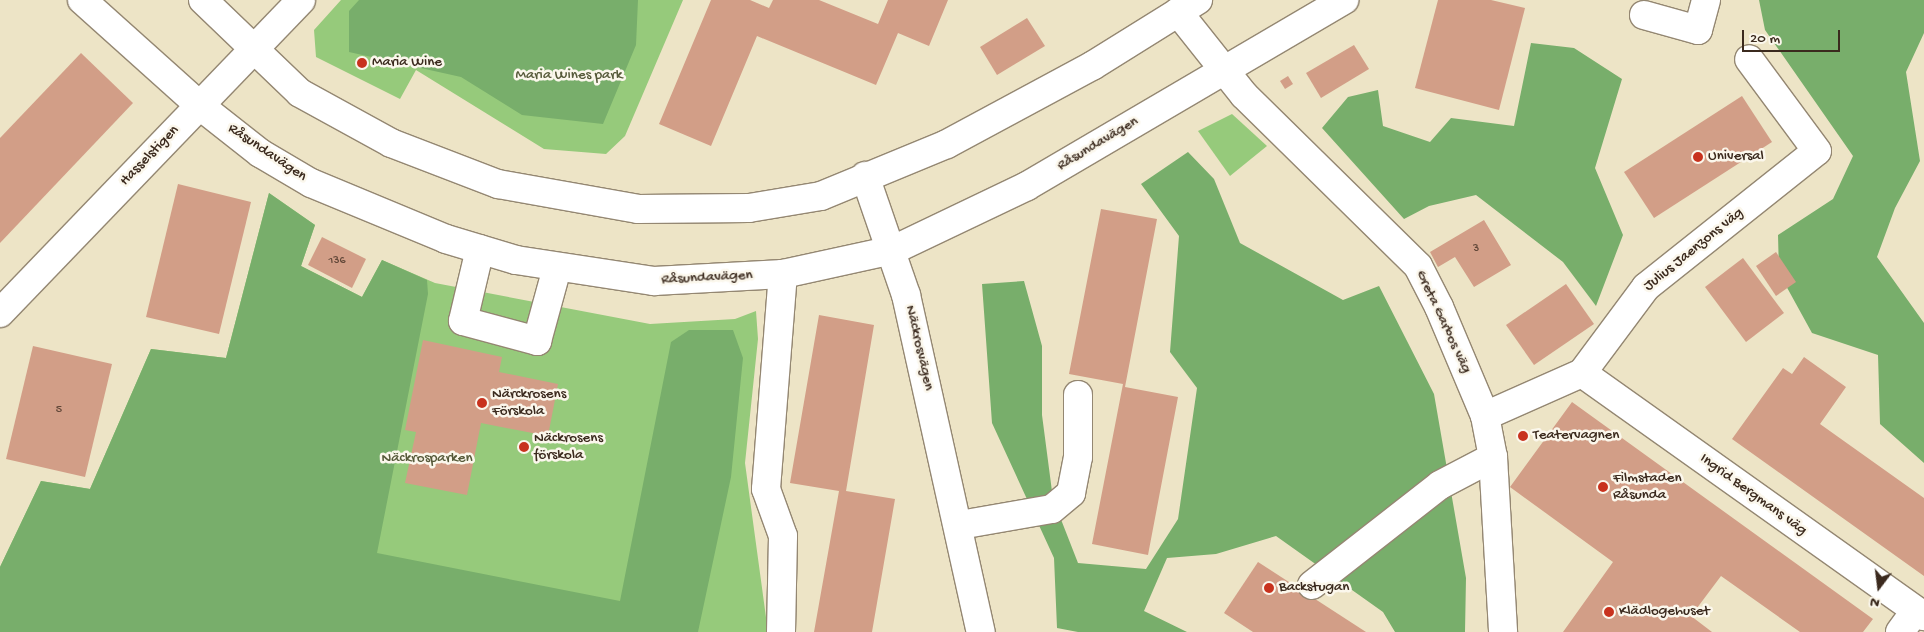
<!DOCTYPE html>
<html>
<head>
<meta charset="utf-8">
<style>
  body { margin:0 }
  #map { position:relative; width:1924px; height:632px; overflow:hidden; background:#ede4c6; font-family:"Gochi Hand",sans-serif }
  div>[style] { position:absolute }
  .green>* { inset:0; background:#96ca7b }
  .forest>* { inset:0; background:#78ae6b }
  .building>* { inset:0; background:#d29e87 }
  .roads { filter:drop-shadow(1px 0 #948772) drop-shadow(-1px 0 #948772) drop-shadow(0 1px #948772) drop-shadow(0 -1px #948772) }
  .minor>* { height:28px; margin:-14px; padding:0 14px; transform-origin:14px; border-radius:14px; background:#fff }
  .dots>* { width:14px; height:14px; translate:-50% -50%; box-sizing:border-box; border:2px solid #fbf7ec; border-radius:50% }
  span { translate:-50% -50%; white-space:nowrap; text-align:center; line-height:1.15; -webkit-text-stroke:5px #fbf7ec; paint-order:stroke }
  .number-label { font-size:12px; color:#614738 }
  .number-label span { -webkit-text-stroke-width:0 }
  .poi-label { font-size:15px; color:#3b2a1e }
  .left { translate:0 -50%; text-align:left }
  .park-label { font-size:15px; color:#565a3a }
  .street-label { font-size:15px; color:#3b2a1e }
  .north { position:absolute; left:1854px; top:562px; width:50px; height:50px; -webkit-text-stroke:4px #fbf7ec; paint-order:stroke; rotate:195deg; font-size:14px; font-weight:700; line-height:20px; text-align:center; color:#3b2a1e }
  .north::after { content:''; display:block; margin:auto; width:18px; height:22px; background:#3b2a1e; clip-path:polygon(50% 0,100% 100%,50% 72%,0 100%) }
  .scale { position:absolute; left:1742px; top:30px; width:98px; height:22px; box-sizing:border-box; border:2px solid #3b2a1e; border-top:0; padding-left:6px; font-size:15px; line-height:18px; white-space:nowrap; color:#3b2a1e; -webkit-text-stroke:4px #fbf7ec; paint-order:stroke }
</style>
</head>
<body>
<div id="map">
  <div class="green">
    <div style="clip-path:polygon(341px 0,683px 0,625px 136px,606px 154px,544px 149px,416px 70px,400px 99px,316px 57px,314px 30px)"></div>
    <div style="clip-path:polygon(1232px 114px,1267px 146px,1230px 176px,1198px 131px)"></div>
    <div style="clip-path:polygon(269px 193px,315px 225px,301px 266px,362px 297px,382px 260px,435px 283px,650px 324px,735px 319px,756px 311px,758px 339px,745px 463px,768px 632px,0 632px,0 567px,41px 481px,90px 489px,151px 349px,226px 358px)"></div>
  </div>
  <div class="forest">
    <div style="clip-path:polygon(359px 0,638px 0,636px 45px,603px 124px,522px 115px,461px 77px,349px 52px,349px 11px)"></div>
    <div style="clip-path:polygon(1759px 0,1924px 0,1924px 33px,1906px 72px,1920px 161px,1895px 208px,1877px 257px,1924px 323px,1924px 463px,1880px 424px,1878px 355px,1812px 333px,1779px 273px,1778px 235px,1833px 199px,1853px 156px,1765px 30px)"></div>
    <div style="clip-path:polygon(1531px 43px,1574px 48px,1622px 79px,1595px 168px,1623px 235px,1596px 306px,1563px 262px,1476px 195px,1429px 206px,1404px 219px,1322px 128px,1348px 97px,1378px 90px,1383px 126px,1430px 142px,1451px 118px,1514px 126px)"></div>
    <div style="clip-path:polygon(1188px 152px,1214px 179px,1240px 243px,1343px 300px,1379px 286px,1434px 394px,1466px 578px,1465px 632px,1395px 632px,1383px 612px,1276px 536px,1216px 554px,1167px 558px,1144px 611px,1187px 632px,1078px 632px,1057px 628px,1054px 558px,992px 423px,982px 284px,1024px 281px,1042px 346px,1042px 415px,1053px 499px,1078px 563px,1146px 569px,1178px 519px,1197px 388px,1170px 352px,1179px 236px,1141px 184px)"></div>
    <div style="clip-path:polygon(269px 193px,315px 225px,301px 266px,362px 297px,382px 260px,427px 280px,428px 294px,377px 553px,620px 601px,671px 342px,689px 330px,733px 330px,743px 358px,731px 477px,698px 632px,0 632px,0 567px,41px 481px,90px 489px,151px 349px,226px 358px)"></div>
  </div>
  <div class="building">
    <div style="clip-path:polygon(711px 0,750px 0,769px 8px,773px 0,819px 0,878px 24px,888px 0,948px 0,929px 46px,898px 33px,876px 85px,757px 36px,711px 146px,659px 124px)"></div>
    <div style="clip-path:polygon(1438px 0,1491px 0,1525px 8px,1499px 110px,1415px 88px)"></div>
    <div style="clip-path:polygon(1027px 18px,1045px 46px,997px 75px,980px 47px)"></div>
    <div style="clip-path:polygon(1354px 45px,1369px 69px,1321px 98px,1306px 73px)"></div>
    <div style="clip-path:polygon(81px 53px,133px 103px,0 243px,0 138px)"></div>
    <div style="clip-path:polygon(1288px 76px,1293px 84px,1285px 89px,1280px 81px)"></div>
    <div style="clip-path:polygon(1742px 96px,1772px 142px,1654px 218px,1624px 172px)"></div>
    <div style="clip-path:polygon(178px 184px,251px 202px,219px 334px,146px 317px)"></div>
    <div style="clip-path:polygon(1101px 209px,1157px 219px,1125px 387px,1178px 397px,1148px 555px,1092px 544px,1123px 384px,1069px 374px)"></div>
    <div style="clip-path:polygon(1484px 220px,1511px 265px,1474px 287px,1455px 257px,1438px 267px,1430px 252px)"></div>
    <div style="clip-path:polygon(322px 237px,366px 259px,352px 288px,308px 265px)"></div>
    <div style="clip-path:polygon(1776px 252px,1796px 282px,1776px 296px,1756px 266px)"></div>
    <div style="clip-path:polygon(1743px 258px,1784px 313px,1746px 342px,1705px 287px)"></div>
    <div style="clip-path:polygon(1566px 284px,1594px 324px,1534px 365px,1506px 325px)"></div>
    <div style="clip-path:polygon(819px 315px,874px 325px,846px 491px,895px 499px,872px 632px,814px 632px,839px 491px,790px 483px)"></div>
    <div style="clip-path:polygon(423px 340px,502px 357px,499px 372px,558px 384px,548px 436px,481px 423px,467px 495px,405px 483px,416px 432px,405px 430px)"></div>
    <div style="clip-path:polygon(33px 346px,112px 364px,85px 477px,6px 459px)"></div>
    <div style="clip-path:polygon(1804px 357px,1846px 387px,1820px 424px,1924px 498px,1924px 576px,1732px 439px,1783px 368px,1792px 374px)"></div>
    <div style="clip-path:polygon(1572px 402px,1873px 619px,1863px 632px,1800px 632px,1721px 576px,1691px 616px,1712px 632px,1563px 632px,1613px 562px,1510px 487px)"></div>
    <div style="clip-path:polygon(1258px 562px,1366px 632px,1253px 632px,1224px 613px)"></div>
  </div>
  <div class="roads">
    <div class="minor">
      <div style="left:82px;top:0;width:157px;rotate:41.9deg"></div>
      <div style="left:199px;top:105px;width:78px;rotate:38.2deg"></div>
      <div style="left:260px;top:153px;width:59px;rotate:30.5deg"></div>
      <div style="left:311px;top:183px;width:146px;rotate:22.5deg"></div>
      <div style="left:446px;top:239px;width:73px;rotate:16.7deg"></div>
      <div style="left:516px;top:260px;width:140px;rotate:8.7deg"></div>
      <div style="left:654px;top:281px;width:129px;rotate:-3.1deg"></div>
      <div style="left:783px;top:274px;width:113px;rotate:-12.3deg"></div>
      <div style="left:893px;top:250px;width:148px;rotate:-25.5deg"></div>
      <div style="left:1027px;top:186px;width:368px;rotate:-30.4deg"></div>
      <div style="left:203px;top:0;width:134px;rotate:43.8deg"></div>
      <div style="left:300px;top:93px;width:104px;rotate:28.8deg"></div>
      <div style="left:391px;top:143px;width:115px;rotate:21deg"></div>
      <div style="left:498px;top:184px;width:142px;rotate:10.1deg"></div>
      <div style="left:638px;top:209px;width:111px;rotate:-0.5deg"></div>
      <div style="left:749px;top:208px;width:73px;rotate:-9.5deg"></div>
      <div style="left:821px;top:196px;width:136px;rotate:-22.4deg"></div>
      <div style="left:947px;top:144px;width:165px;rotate:-28.3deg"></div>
      <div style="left:1092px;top:66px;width:125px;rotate:-31.9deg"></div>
      <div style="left:1178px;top:12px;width:106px;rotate:51.5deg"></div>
      <div style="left:1244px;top:95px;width:244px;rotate:44.5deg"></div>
      <div style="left:1418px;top:266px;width:46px;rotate:62.9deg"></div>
      <div style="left:1439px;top:307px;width:118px;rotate:67.1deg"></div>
      <div style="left:1485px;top:416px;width:42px;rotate:79deg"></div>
      <div style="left:1493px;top:457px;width:175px;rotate:86.7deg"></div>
      <div style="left:1644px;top:15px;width:56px;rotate:15.5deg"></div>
      <div style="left:1698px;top:30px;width:31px;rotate:-75deg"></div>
      <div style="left:865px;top:176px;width:126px;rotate:71deg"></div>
      <div style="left:906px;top:295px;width:345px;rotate:77.5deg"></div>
      <div style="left:480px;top:249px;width:74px;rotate:103.3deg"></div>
      <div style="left:463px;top:321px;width:77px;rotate:15.1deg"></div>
      <div style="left:537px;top:341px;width:76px;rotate:-74.7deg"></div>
      <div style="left:0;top:313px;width:434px;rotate:-46.1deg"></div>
      <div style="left:1582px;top:373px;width:420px;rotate:35.4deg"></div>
      <div style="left:1485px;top:416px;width:106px;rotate:-23.9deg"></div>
      <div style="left:1582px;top:373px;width:107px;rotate:-53.3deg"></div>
      <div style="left:1646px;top:287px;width:218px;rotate:-38.5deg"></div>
      <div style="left:1817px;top:151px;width:114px;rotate:-126.5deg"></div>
      <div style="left:960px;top:525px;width:93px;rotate:-9.9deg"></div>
      <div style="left:1052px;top:509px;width:25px;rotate:-40deg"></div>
      <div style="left:1071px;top:493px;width:37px;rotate:-79deg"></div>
      <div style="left:1078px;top:457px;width:62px;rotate:-90deg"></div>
      <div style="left:1312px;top:585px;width:162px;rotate:-38deg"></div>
      <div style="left:1440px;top:485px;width:60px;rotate:-27.8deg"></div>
      <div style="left:781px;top:632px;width:96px;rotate:-88.8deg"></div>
      <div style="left:783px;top:536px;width:50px;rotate:-109.9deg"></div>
      <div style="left:766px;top:489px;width:216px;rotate:-85.5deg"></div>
      <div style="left:1900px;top:632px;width:26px;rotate:-54deg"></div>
    </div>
  </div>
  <div class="dots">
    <div style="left:362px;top:63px;background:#c8321e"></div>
    <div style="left:1698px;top:157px;background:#c8321e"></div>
    <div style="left:482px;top:403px;background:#c8321e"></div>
    <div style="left:1523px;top:436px;background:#c8321e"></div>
    <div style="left:524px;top:447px;background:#c8321e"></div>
    <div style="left:1603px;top:487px;background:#c8321e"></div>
    <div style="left:1269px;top:588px;background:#c8321e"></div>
    <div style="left:1609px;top:612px;background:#c8321e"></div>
  </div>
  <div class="number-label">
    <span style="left:1476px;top:250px">3</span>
    <span style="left:337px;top:262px">136</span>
    <span style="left:59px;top:411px">5</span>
  </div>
  <div class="poi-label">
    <span class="left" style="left:372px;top:63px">Maria Wine</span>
    <span class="left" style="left:1708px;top:157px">Universal</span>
    <span class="left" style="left:492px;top:403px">Närckrosens<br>Förskola</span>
    <span class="left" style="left:1533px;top:436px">Teatervagnen</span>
    <span class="left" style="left:534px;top:447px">Näckrosens<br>förskola</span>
    <span class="left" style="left:1613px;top:487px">Filmstaden<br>Råsunda</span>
    <span class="left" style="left:1279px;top:588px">Backstugan</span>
    <span class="left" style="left:1619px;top:612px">Klädlogehuset</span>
  </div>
  <div class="park-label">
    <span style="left:569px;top:76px">Maria Wines park</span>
    <span style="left:427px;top:459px">Näckrosparken</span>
  </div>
  <div class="street-label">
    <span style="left:1098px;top:144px;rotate:-31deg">Råsundavägen</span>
    <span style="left:267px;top:153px;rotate:34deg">Råsundavägen</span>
    <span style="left:150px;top:156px;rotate:-46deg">Hasselstigen</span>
    <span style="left:1694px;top:250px;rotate:-39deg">Julius Jaenzons väg</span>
    <span style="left:707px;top:278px;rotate:-3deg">Råsundavägen</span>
    <span style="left:1443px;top:322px;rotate:65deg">Greta Garbos väg</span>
    <span style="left:919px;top:348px;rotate:77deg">Näckrosvägen</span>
    <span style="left:1753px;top:495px;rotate:36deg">Ingrid Bergmans väg</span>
  </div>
  <div class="north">N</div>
  <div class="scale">20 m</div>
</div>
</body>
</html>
